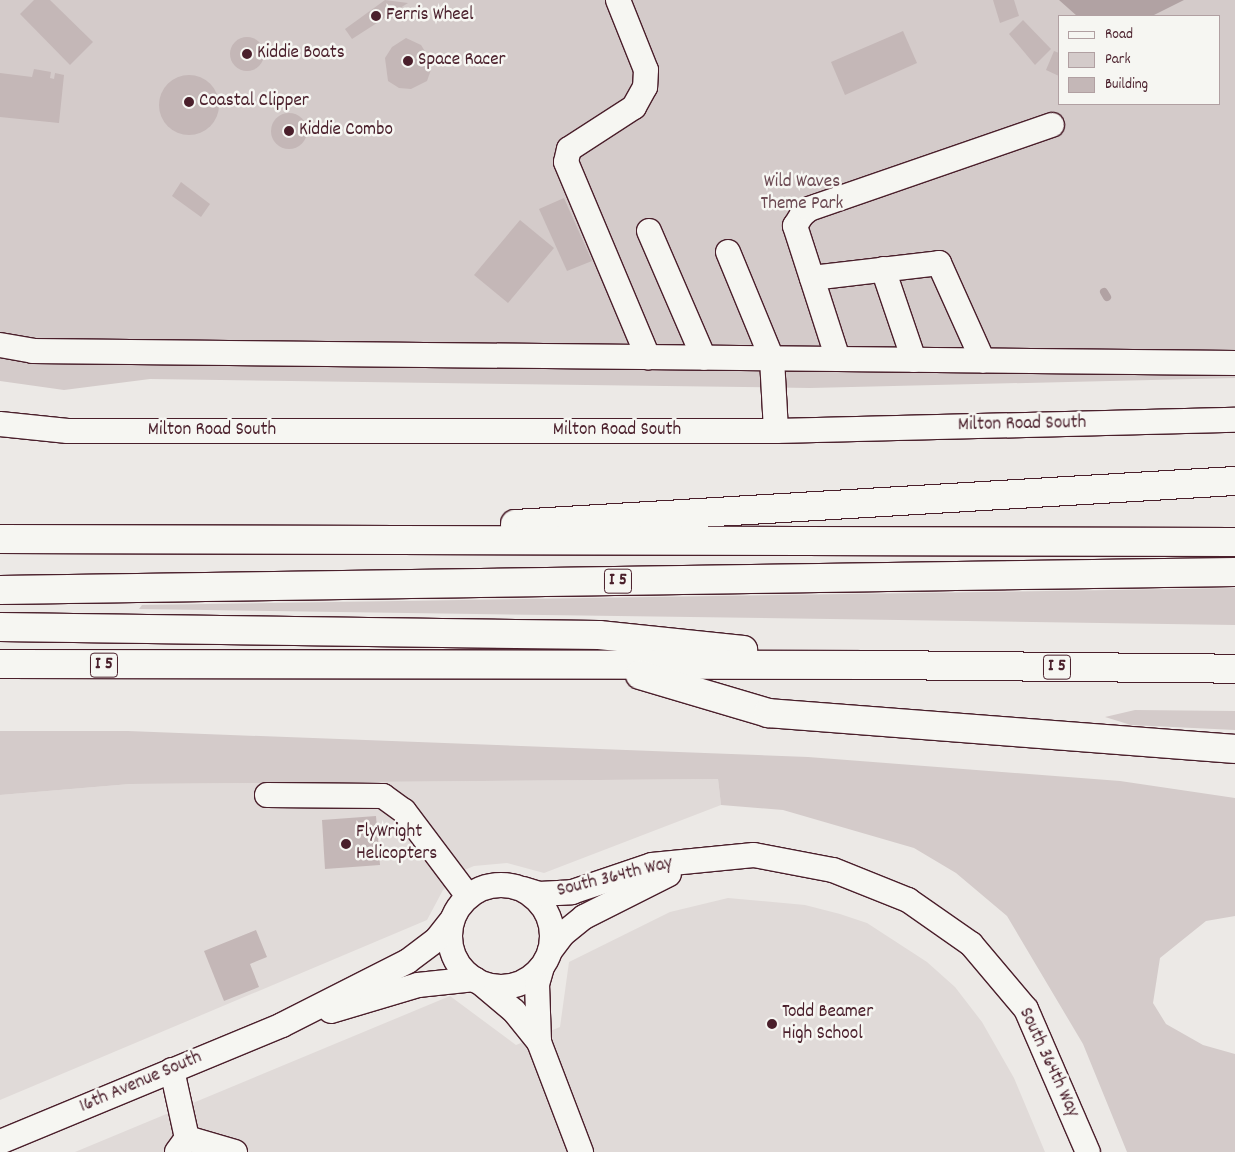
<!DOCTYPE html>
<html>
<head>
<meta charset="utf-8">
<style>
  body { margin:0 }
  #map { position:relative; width:1235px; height:1152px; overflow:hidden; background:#ece9e6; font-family:Dekko,sans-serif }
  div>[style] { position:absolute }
  .built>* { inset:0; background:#e0dad8 }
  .green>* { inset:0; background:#d4cbca }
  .water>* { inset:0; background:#b1a2a3 }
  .stream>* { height:8px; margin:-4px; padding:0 4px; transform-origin:4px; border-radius:4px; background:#b1a2a3 }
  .building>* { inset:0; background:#c4b7b7 }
  .round { border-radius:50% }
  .roads { filter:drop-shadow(1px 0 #4a1f2b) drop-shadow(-1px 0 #4a1f2b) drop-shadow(0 1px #4a1f2b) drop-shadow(0 -1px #4a1f2b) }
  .minor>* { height:24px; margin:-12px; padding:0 12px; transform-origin:12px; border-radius:12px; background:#f6f6f2 }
  .minor>.ring { margin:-12px; padding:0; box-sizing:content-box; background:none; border:24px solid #f6f6f2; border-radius:50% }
  .highway>* { height:28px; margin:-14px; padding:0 14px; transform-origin:14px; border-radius:14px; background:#f6f6f2 }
  .dots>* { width:14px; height:14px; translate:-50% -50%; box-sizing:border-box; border:2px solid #f6f6f2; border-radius:50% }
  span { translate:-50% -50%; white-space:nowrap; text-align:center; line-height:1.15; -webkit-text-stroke:5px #f6f6f2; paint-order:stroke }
  .shield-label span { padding:1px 4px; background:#f6f6f2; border:1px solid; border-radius:4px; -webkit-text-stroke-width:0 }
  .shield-label { font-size:18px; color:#4a1f2b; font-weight:700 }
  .poi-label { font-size:19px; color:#4a1f2b }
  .left { translate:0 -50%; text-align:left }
  .park-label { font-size:19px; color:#6c4a53 }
  .street-label { font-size:19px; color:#4a1f2b }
  .legend { position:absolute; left:1058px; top:15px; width:162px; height:90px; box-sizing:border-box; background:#f6f6f2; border:1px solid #b1a0a2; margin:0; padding:6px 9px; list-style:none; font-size:15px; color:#4a1f2b }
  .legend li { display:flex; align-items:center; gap:10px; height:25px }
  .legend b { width:25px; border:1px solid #b1a0a2 }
</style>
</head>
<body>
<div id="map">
  <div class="built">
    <div style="clip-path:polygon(718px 779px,721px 805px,544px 873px,507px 863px,474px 866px,462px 871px,443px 890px,427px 920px,0 1100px,0 795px,130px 784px)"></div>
    <div style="clip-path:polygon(728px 898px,805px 905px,840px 914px,867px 923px,927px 962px,955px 987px,982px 1022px,1014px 1078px,1045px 1152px,75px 1152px,450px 996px,516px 1045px,560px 1027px,569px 962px,670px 912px)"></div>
  </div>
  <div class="green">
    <div style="clip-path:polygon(evenodd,0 0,1235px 0,1235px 378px,810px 388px,150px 379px,64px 390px,0 381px,0 0,1059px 16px,1219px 16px,1219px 104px,1059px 104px,1059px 16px)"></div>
    <div style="clip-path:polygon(1235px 588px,1235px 625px,139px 609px,142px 605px)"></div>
    <div style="clip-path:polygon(1135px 710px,1235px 711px,1235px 730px,1131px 725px,1105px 717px)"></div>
    <div style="clip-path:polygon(0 731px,128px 731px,808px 757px,1120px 781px,1235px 798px,1235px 916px,1206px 921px,1160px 958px,1153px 1003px,1166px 1024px,1203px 1045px,1235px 1054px,1235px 1152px,1127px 1152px,1083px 1044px,1007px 916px,956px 873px,914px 848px,783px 810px,721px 805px,718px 779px,130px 784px,0 795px)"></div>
  </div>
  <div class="water">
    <div style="clip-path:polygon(1059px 0,1184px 0,1152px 16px,1077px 16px)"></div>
  </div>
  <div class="stream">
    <div style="left:1104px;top:292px;width:6px;rotate:59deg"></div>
  </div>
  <div class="building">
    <div style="clip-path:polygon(34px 0,50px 0,93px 42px,70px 65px,20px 14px)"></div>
    <div style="clip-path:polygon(385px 0,408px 3px,352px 39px,345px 29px)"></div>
    <div style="clip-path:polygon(993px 0,1014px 0,1019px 16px,1000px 23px)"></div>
    <div style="clip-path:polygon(1023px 20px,1051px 49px,1035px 65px,1009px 34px)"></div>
    <div style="clip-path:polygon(903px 31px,917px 63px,845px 95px,831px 62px)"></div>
    <div class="round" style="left:230px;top:37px;width:34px;height:34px"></div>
    <div style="clip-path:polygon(406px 38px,421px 45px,433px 64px,427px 81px,411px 89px,399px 88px,388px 81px,385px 58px,392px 47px)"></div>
    <div style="clip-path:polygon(1054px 51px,1059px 53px,1059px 76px,1046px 70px)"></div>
    <div style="clip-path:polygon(34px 69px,51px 72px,50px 78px,54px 79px,55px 73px,64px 75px,59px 123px,0 117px,0 73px,32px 77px)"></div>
    <div class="round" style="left:159px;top:75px;width:60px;height:60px"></div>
    <div class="round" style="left:271px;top:113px;width:36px;height:36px"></div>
    <div style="clip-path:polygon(181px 182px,210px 204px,201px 217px,172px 196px)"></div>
    <div style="clip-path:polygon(564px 198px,592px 261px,567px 271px,539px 209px)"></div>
    <div style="clip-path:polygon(520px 220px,554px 248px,508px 303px,474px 275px)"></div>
    <div style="clip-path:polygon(376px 816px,380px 865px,325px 869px,322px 820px)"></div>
    <div style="clip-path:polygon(256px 930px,267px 957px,250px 964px,259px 987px,224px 1001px,204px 951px)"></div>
  </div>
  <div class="roads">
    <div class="minor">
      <div style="left:618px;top:0;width:75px;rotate:68.2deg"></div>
      <div style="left:646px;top:70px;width:17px;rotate:93deg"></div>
      <div style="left:645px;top:87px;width:23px;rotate:119deg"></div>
      <div style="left:634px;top:107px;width:77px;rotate:147.1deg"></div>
      <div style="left:569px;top:149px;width:13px;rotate:103deg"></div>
      <div style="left:566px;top:162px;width:212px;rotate:67.2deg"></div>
      <div style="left:649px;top:231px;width:138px;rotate:66.6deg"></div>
      <div style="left:728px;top:252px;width:116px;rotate:67.6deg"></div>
      <div style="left:772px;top:359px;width:72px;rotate:86.8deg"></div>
      <div style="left:883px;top:269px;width:96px;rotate:71.2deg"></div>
      <div style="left:812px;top:278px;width:128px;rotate:-6.7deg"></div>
      <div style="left:939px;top:263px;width:107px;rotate:65.8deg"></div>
      <div style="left:0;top:345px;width:34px;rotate:10deg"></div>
      <div style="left:33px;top:351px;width:1202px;rotate:0.57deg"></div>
      <div style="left:838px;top:359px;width:140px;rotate:-107.9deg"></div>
      <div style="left:795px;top:226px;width:13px;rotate:-58deg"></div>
      <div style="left:802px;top:215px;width:9px;rotate:-41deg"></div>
      <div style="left:809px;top:209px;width:257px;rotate:-19.1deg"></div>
      <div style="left:0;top:424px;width:68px;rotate:5.9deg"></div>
      <div style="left:68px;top:431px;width:708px"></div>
      <div style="left:776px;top:431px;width:459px;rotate:-1.4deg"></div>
      <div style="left:267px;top:795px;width:116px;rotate:0.5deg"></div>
      <div style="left:383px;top:796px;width:26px;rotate:36deg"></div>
      <div style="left:404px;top:811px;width:106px;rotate:53deg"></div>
      <div class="ring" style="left:450px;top:885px;width:78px;height:78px"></div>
      <div style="left:523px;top:889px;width:17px;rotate:17deg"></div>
      <div style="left:539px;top:894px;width:33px;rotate:-3deg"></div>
      <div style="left:572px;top:892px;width:84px;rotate:-18.6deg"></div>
      <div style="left:652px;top:865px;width:102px;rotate:-5.6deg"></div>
      <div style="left:754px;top:855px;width:80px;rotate:10.8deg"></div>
      <div style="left:833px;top:870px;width:81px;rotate:21.8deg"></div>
      <div style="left:908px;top:900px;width:77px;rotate:34.9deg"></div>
      <div style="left:971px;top:944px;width:85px;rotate:49.8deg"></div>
      <div style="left:1026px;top:1009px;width:156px;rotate:66.6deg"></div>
      <div style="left:550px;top:951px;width:21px;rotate:-53deg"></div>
      <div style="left:563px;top:934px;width:27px;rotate:-39deg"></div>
      <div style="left:584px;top:917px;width:95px;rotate:-26.8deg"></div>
      <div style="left:542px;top:967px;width:18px;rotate:106deg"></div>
      <div style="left:537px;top:984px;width:58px;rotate:88deg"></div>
      <div style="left:539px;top:1042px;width:118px;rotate:69.1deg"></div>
      <div style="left:482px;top:984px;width:42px;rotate:40.2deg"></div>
      <div style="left:514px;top:1011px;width:40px;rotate:51deg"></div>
      <div style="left:331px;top:1011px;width:91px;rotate:-16.6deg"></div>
      <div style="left:418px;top:985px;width:57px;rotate:-6deg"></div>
      <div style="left:172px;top:1070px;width:70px;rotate:77.6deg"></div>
      <div style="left:187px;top:1138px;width:17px;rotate:126deg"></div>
      <div style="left:187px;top:1138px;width:50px;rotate:16.3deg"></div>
      <div style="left:0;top:1142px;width:305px;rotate:-22.5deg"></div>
      <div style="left:282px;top:1025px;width:141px;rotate:-26.9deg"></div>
      <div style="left:408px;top:961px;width:36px;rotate:-37deg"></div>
      <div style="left:437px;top:939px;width:24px;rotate:-52deg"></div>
    </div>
    <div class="highway">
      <div style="left:515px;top:524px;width:721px;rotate:-3.42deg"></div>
      <div style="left:0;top:539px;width:1235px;rotate:0.14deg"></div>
      <div style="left:0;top:590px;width:1235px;rotate:-0.84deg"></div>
      <div style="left:0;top:627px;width:599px;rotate:0.77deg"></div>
      <div style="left:599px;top:635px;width:145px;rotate:5.9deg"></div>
      <div style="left:0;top:664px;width:879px;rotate:0.07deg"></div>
      <div style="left:879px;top:665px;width:356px;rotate:0.6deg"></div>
      <div style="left:640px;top:675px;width:134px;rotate:16.5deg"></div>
      <div style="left:768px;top:713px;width:468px;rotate:4.4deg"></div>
    </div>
  </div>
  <div class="dots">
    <div style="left:376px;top:16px;background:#4a1f2b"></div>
    <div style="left:247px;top:54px;background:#4a1f2b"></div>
    <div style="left:408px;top:61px;background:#4a1f2b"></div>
    <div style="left:189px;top:102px;background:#4a1f2b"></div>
    <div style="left:289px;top:131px;background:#4a1f2b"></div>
    <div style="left:346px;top:844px;background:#4a1f2b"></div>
    <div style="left:772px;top:1024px;background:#4a1f2b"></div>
  </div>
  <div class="shield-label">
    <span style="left:618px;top:581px">I 5</span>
    <span style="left:104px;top:665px">I 5</span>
    <span style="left:1057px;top:667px">I 5</span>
  </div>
  <div class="poi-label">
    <span class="left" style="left:386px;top:16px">Ferris Wheel</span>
    <span class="left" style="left:257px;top:54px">Kiddie Boats</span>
    <span class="left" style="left:418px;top:61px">Space Racer</span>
    <span class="left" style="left:199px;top:102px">Coastal Clipper</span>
    <span class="left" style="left:299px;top:131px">Kiddie Combo</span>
    <span class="left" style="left:356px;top:844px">FlyWright<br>Helicopters</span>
    <span class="left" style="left:782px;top:1024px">Todd Beamer<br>High School</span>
  </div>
  <div class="park-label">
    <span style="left:802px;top:194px">Wild Waves<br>Theme Park</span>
  </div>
  <div class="street-label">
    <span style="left:1022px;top:425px;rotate:-1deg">Milton Road South</span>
    <span style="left:212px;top:431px">Milton Road South</span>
    <span style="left:617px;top:431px">Milton Road South</span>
    <span style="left:615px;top:878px;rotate:-14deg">South 364th Way</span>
    <span style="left:1048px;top:1063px;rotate:65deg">South 364th Way</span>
    <span style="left:141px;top:1083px;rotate:-23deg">16th Avenue South</span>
  </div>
  <ul class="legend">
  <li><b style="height:6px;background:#f6f6f2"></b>Road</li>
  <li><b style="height:14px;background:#d4cbca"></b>Park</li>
  <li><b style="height:14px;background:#c4b7b7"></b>Building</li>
  </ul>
</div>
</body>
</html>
